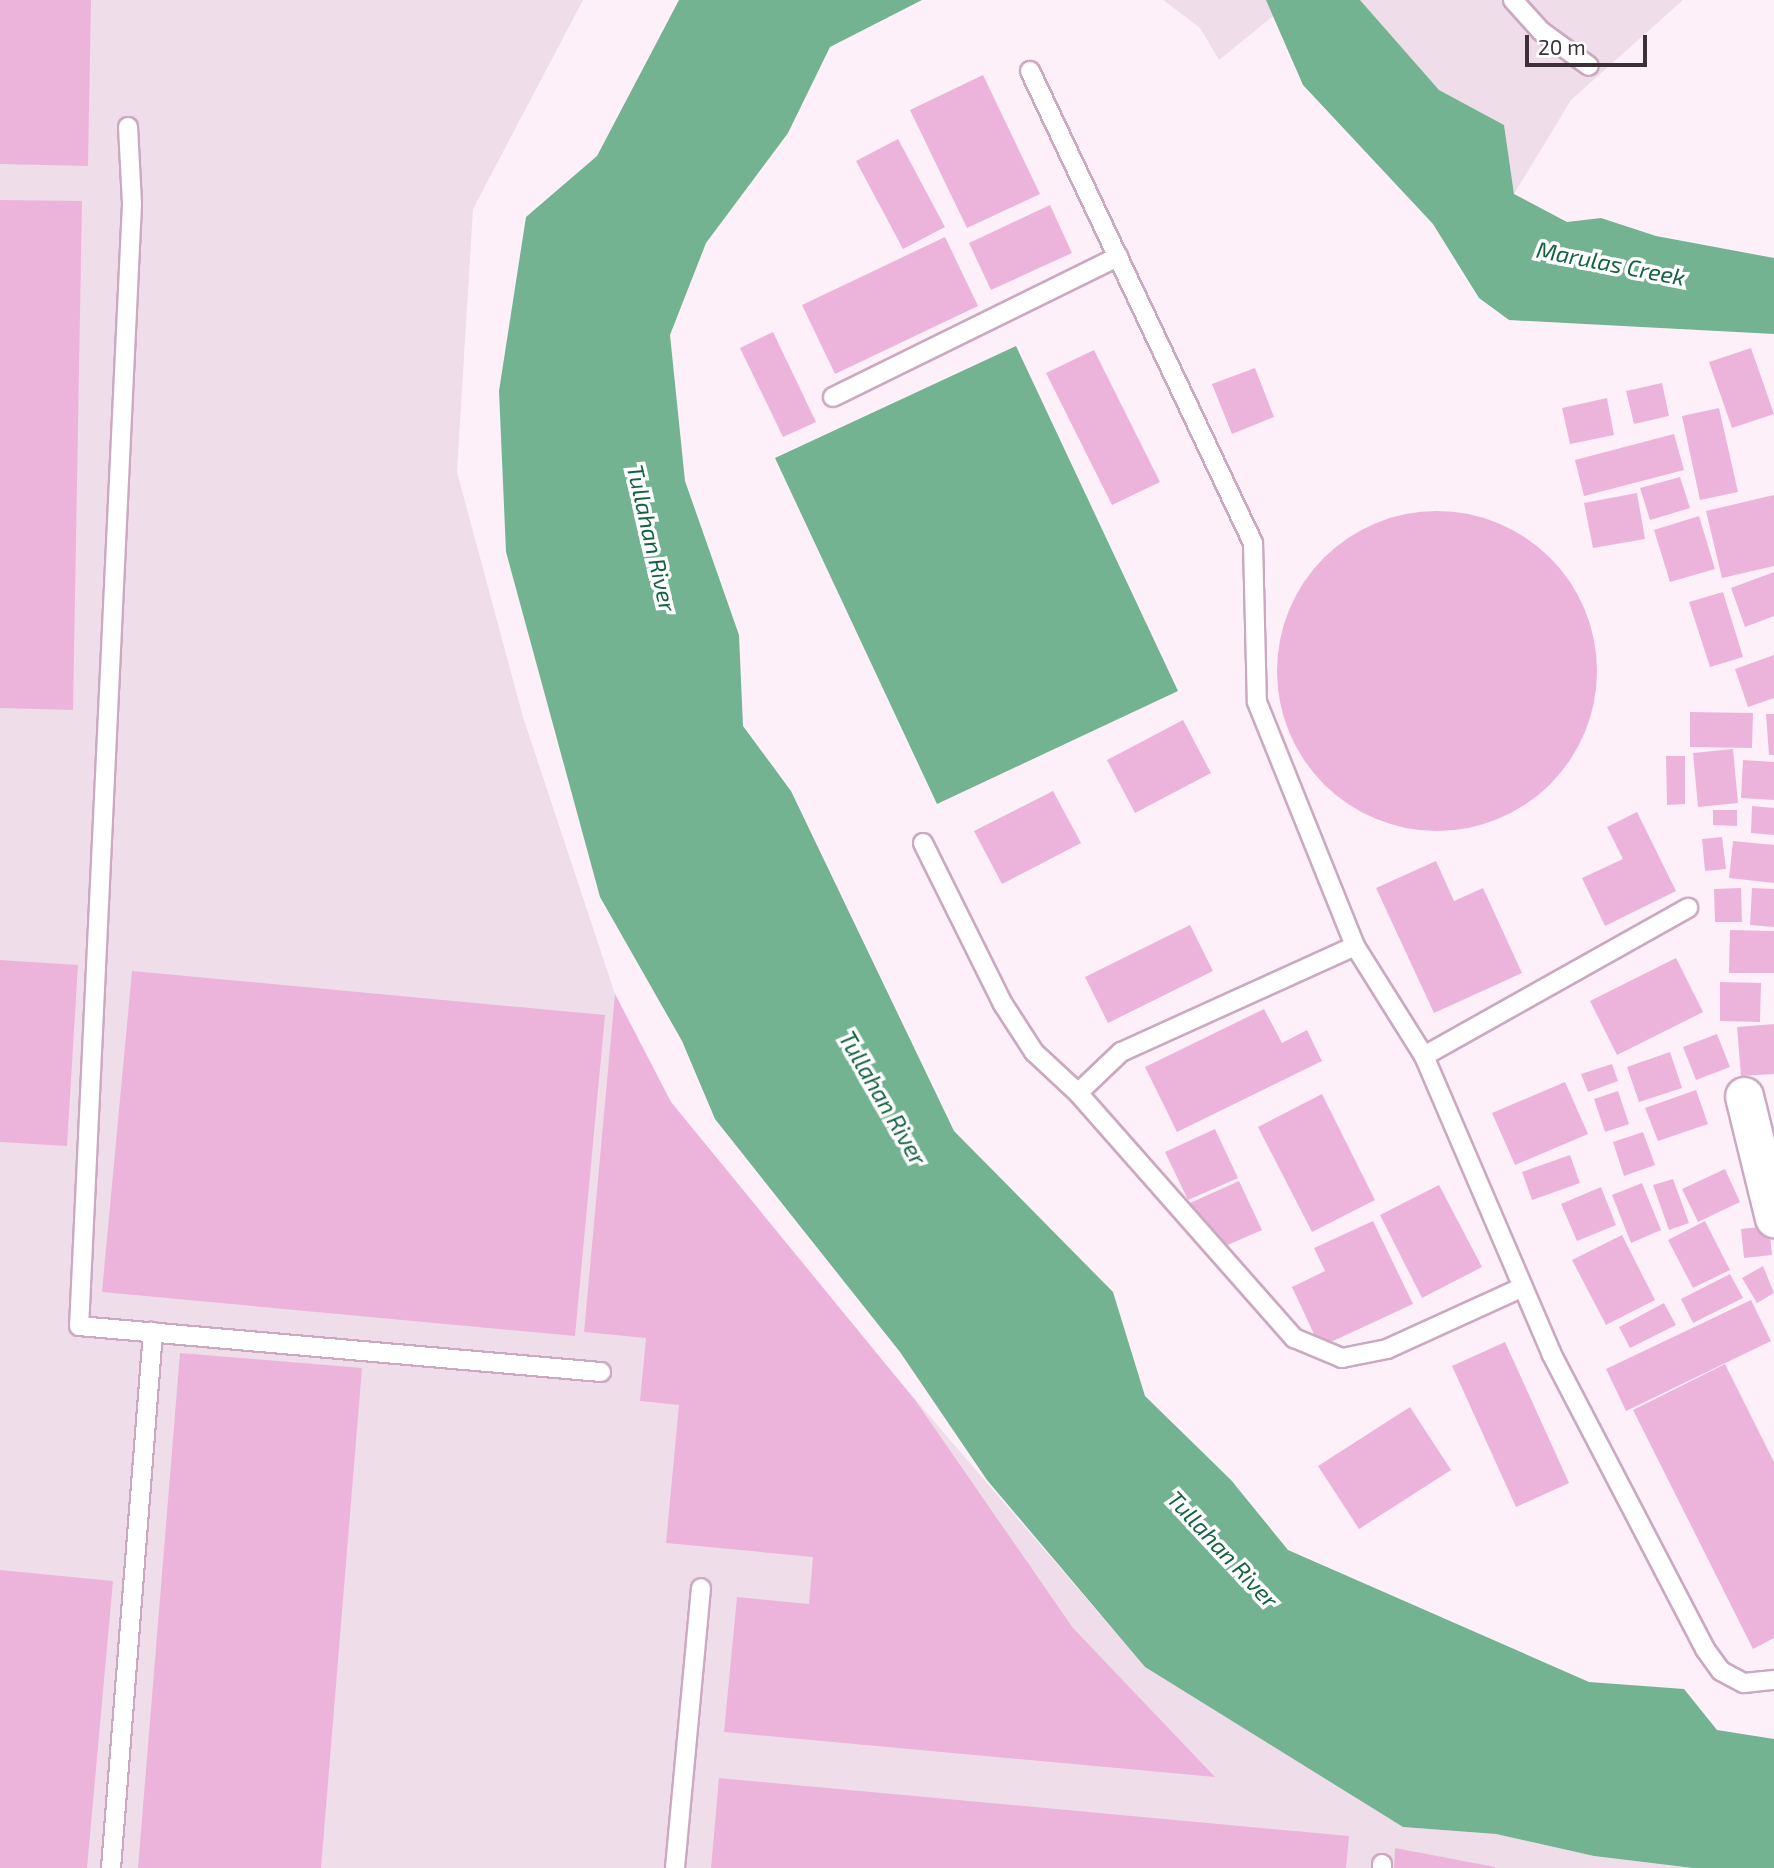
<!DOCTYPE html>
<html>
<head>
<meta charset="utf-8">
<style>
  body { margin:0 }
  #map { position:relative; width:1774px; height:1868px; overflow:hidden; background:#fef0f9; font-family:"Exo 2",sans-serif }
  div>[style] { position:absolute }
  .built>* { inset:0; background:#efdee9 }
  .water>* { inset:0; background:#73b391 }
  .building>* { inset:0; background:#edb4db }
  .round { border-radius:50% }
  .roads { filter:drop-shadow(2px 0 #cba9c0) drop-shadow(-2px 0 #cba9c0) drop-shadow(0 2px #cba9c0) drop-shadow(0 -2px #cba9c0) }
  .lane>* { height:18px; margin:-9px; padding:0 9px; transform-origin:9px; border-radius:9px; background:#fff }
  .street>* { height:37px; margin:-18.5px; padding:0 18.5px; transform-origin:18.5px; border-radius:18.5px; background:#fff }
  span { translate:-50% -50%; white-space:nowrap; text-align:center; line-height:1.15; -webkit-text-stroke:7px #fff; paint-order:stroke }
  .water-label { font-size:23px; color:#156241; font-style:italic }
  .scale { position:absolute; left:1525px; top:35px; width:122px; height:32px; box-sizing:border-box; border:4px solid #3d3039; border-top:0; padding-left:9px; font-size:21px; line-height:24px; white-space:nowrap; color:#3d3039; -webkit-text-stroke:5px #fff; paint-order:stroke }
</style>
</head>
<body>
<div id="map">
  <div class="built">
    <div style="clip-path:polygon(0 0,583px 0,473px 209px,457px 472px,523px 717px,615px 994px,671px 1102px,800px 1265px,1145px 1667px,1403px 1827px,1496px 1834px,1594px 1856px,1693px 1868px,0 1868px)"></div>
    <div style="clip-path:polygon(1163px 0,1293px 0,1219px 60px,1200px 28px)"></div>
    <div style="clip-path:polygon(1360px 0,1683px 0,1571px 100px,1514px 194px,1504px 125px,1439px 90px)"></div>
  </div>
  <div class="water">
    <div style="clip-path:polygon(679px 0,922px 0,830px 47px,788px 133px,706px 243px,670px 335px,685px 481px,739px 635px,743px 726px,791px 791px,954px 1131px,1113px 1292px,1145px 1396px,1231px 1480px,1288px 1550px,1589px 1682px,1684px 1689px,1717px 1730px,1774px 1739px,1774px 1868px,1693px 1868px,1594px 1856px,1496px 1834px,1403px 1827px,1145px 1667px,987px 1480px,900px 1352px,715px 1119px,682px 1041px,600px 897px,506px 552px,499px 391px,526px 217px,597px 156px)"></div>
    <div style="clip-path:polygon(1266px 0,1360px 0,1439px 90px,1504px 125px,1514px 194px,1567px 222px,1601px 218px,1656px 236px,1774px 258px,1774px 334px,1509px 320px,1479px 298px,1433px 224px,1303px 85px)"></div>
    <div style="clip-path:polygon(1016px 346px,1178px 691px,937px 804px,775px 458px)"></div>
  </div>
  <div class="building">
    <div style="clip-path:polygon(0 0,91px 0,88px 166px,0 164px)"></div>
    <div style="clip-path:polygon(983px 75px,1040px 194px,967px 228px,910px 110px)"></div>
    <div style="clip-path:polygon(898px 139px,945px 227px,903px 249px,856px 161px)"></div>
    <div style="clip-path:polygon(0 200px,82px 201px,73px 710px,0 708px)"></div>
    <div style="clip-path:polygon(1050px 205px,1072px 253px,991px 290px,969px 243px)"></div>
    <div style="clip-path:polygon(945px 237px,978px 306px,835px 374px,802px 305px)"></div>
    <div style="clip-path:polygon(773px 332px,816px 422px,783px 437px,740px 348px)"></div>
    <div style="clip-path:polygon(1751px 348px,1774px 414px,1732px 428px,1709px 362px)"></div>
    <div style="clip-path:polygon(1094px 350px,1160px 482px,1112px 505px,1046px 373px)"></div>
    <div style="clip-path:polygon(1255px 368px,1274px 417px,1232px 434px,1212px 384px)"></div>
    <div style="clip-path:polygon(1662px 383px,1669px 416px,1634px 424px,1626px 391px)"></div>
    <div style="clip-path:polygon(1607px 398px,1614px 435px,1570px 444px,1562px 408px)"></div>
    <div style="clip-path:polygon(1719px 408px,1738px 492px,1700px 500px,1682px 416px)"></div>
    <div style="clip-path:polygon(1674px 434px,1684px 470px,1584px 496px,1575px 460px)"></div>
    <div style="clip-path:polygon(1680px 477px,1690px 508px,1650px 520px,1640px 488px)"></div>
    <div style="clip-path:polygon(1637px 493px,1645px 539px,1593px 548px,1584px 503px)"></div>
    <div style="clip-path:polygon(1774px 495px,1774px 566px,1722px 578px,1706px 511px)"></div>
    <div class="round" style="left:1277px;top:511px;width:320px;height:320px"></div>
    <div style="clip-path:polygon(1699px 516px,1715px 569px,1670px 582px,1654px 530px)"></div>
    <div style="clip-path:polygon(1774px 572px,1774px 616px,1745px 627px,1731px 588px)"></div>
    <div style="clip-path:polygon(1723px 592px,1743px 657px,1710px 667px,1689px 602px)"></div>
    <div style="clip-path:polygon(1774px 655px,1774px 698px,1748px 707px,1735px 669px)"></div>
    <div style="clip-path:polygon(1690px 712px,1753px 713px,1752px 748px,1690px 747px)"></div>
    <div style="clip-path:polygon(1766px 714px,1774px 714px,1774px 755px,1769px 755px)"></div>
    <div style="clip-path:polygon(1183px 720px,1211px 773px,1135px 813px,1107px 760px)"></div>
    <div style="clip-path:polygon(1733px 749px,1738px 803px,1698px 807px,1693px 753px)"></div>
    <div style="clip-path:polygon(1666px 756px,1685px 756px,1685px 804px,1667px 805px)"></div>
    <div style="clip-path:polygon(1743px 760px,1774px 762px,1774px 800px,1741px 798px)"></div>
    <div style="clip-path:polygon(1053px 791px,1081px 843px,1002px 884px,974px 831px)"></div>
    <div style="clip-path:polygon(1752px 806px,1774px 808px,1774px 835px,1751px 833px)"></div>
    <div style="clip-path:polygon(1713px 810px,1737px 810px,1737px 826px,1713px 825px)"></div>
    <div style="clip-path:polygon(1637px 812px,1676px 891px,1605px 926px,1582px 878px,1623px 859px,1607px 827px)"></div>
    <div style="clip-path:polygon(1722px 837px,1726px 869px,1705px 871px,1702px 839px)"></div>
    <div style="clip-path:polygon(1733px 841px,1774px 845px,1774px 883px,1729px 878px)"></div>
    <div style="clip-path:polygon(1436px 861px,1454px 901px,1483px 888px,1522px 973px,1434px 1013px,1376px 888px)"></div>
    <div style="clip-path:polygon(1741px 888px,1742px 922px,1715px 922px,1714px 889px)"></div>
    <div style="clip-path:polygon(1752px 888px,1774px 889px,1774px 927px,1750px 925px)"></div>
    <div style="clip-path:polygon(1190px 925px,1213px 971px,1108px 1023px,1085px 977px)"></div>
    <div style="clip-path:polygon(1730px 930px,1774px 931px,1774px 973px,1729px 973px)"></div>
    <div style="clip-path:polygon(1676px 958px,1703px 1012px,1617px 1055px,1590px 1001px)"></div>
    <div style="clip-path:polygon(0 960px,78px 965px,67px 1146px,0 1142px)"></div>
    <div style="clip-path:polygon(132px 971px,605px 1015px,575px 1336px,102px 1292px)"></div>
    <div style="clip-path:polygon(1720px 982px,1761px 983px,1760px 1022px,1720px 1021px)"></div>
    <div style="clip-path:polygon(615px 994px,671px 1102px,915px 1400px,1073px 1628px,1215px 1777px,724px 1732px,737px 1597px,809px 1604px,813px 1557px,666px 1543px,679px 1405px,640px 1401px,646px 1338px,584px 1332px)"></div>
    <div style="clip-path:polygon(1264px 1009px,1282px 1043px,1307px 1030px,1322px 1061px,1177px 1132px,1145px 1067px)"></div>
    <div style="clip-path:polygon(1774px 1024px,1774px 1074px,1741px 1076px,1737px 1027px)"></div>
    <div style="clip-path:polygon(1717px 1034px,1730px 1067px,1696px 1080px,1683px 1047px)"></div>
    <div style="clip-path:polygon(1670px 1052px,1682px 1088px,1639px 1102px,1627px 1067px)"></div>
    <div style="clip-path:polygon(1612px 1064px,1618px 1081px,1588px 1092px,1581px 1074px)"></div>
    <div style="clip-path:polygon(1565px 1082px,1588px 1134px,1515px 1165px,1492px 1113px)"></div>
    <div style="clip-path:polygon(1696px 1090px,1708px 1124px,1658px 1141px,1645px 1108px)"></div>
    <div style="clip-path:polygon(1618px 1091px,1629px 1124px,1605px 1132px,1594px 1099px)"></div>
    <div style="clip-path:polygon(1322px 1094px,1375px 1200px,1312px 1232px,1258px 1127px)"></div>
    <div style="clip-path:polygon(1215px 1129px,1238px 1178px,1188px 1200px,1165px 1152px)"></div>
    <div style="clip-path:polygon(1643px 1132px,1655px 1165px,1624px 1176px,1613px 1142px)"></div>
    <div style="clip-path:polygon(1570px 1155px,1580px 1183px,1532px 1200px,1522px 1172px)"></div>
    <div style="clip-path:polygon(1725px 1169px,1740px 1202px,1698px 1222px,1682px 1189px)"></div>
    <div style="clip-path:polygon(1673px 1179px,1689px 1223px,1669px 1230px,1653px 1185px)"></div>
    <div style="clip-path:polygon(1239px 1181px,1262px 1230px,1223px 1247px,1190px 1203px)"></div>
    <div style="clip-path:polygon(1642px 1183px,1661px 1230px,1631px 1243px,1612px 1195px)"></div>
    <div style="clip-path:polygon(1439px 1185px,1482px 1267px,1422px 1298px,1380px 1215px)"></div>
    <div style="clip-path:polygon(1601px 1187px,1616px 1225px,1577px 1241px,1561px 1204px)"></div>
    <div style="clip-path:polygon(1373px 1221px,1413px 1304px,1320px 1347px,1292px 1287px,1325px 1271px,1314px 1248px)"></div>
    <div style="clip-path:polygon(1705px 1221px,1730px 1270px,1693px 1288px,1668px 1240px)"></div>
    <div style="clip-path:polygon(1769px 1226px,1772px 1255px,1744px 1258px,1741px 1229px)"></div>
    <div style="clip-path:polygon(1622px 1235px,1655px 1300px,1606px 1325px,1572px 1260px)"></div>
    <div style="clip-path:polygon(1763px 1266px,1774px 1293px,1757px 1303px,1742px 1278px)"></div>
    <div style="clip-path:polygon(1730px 1274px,1743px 1298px,1693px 1323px,1681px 1299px)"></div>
    <div style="clip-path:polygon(1751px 1300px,1771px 1341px,1626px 1411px,1606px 1369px)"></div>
    <div style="clip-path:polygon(1664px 1303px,1676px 1325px,1630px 1348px,1619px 1327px)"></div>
    <div style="clip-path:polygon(1505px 1342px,1569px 1483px,1516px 1507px,1452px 1366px)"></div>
    <div style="clip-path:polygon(180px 1353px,362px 1368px,321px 1868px,138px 1868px)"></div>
    <div style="clip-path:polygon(1725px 1364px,1774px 1462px,1774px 1638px,1753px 1649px,1633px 1410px)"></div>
    <div style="clip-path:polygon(1410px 1407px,1451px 1470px,1359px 1529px,1318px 1466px)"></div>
    <div style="clip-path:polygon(0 1570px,113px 1581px,87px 1868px,0 1868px)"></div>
    <div style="clip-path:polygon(719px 1778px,1349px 1836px,1346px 1868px,711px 1868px)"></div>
    <div style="clip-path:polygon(1395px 1848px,1495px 1867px,1495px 1868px,1394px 1868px)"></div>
  </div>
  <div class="roads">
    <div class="lane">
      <div style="left:1513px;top:0;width:42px;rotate:47.9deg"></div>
      <div style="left:1541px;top:31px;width:59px;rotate:36.1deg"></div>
      <div style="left:1030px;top:71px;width:522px;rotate:64.71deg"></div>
      <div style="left:1253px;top:543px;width:159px;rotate:88.6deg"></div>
      <div style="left:1257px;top:702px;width:263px;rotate:68.1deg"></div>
      <div style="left:1355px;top:946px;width:130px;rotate:57.9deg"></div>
      <div style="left:1424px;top:1056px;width:323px;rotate:66.8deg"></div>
      <div style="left:1551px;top:1353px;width:334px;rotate:62.5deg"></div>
      <div style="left:1705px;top:1649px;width:27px;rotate:54deg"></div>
      <div style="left:1721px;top:1671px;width:26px;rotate:28deg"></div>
      <div style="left:1744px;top:1683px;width:30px;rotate:-6deg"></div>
      <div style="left:128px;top:127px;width:77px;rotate:87deg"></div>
      <div style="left:132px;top:204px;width:1123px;rotate:92.7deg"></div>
      <div style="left:79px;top:1326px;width:524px;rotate:5.04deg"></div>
      <div style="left:833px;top:397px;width:318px;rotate:-26.2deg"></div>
      <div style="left:923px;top:843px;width:180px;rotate:63.6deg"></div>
      <div style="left:1003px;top:1004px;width:57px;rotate:57.1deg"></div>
      <div style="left:1034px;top:1052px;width:60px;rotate:43deg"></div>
      <div style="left:1355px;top:946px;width:257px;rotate:155.6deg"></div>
      <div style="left:1121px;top:1052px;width:59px;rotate:136.4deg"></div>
      <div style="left:1078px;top:1093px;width:327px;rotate:48.6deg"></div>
      <div style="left:1294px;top:1338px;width:52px;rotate:22.6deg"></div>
      <div style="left:1342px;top:1358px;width:46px;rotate:-11.3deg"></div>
      <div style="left:1387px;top:1349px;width:149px;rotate:-24.5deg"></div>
      <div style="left:1424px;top:1056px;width:303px;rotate:-29.3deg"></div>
      <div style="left:111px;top:1868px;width:538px;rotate:-85.52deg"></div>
      <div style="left:675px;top:1868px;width:281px;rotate:-84.7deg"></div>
      <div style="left:1382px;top:1868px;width:4px;rotate:-90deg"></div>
    </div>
    <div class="street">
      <div style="left:1744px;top:1096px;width:126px;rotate:76.2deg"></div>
    </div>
  </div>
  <div class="water-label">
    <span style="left:1611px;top:263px;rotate:11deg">Marulas Creek</span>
    <span style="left:652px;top:538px;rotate:77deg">Tullahan River</span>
    <span style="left:883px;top:1098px;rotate:60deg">Tullahan River</span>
    <span style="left:1223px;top:1549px;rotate:47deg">Tullahan River</span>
  </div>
  <div class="scale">20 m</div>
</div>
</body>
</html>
